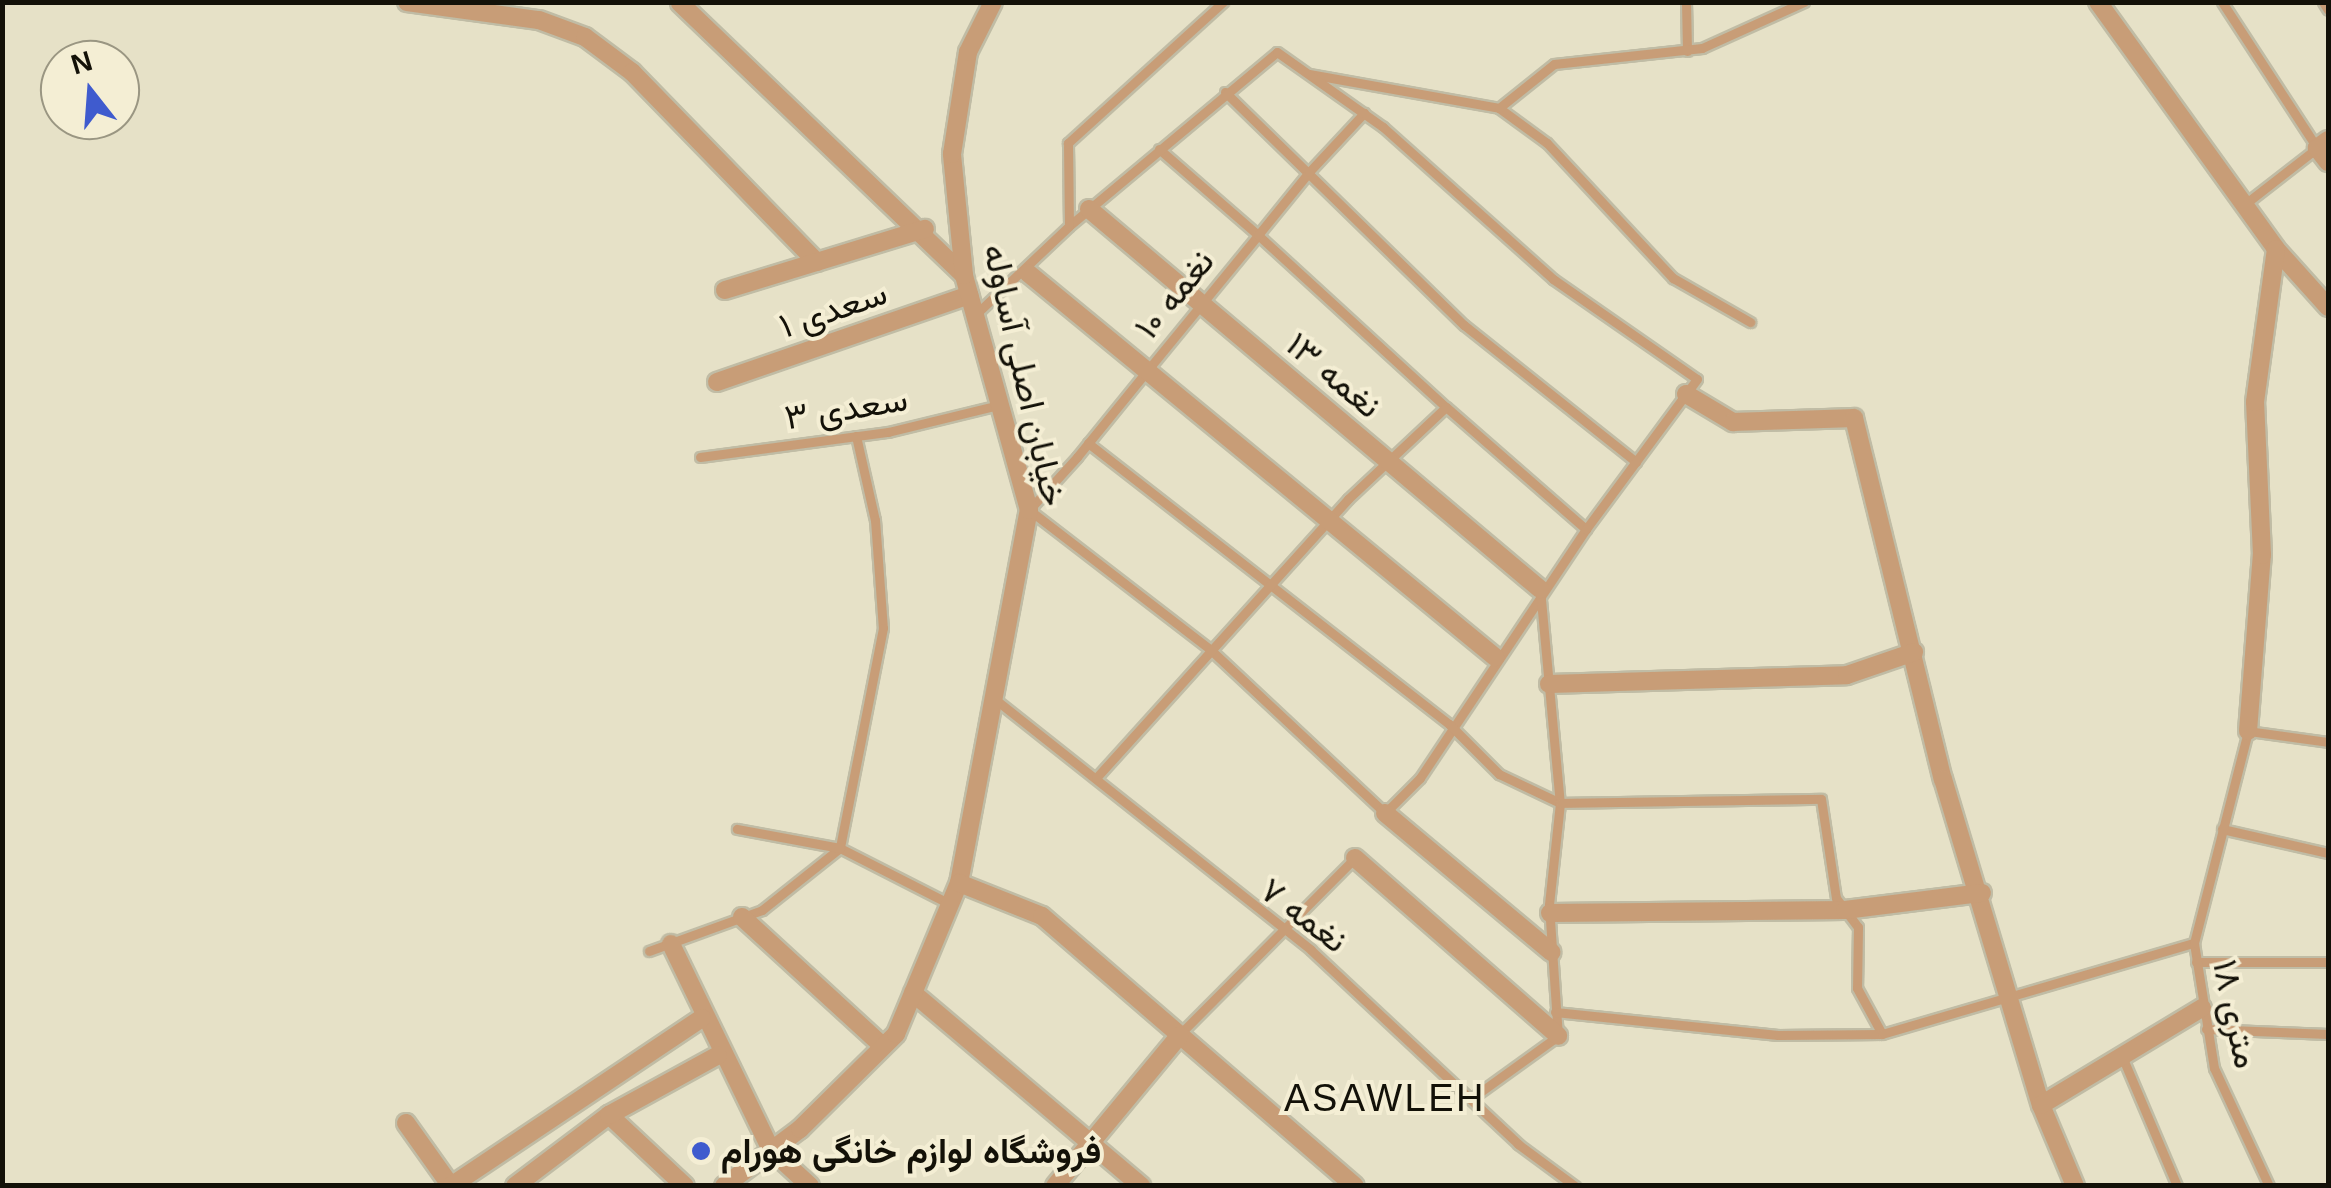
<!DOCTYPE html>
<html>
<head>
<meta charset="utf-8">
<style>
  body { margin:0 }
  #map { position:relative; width:2331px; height:1188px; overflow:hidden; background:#e6e1c7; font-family:Helvetica,Vazirmatn,sans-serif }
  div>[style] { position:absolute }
  .roads { filter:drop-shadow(2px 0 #c0bca5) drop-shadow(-2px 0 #c0bca5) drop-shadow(0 2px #c0bca5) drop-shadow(0 -2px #c0bca5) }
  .lane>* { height:9px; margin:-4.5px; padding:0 4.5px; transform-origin:4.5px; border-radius:4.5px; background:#c89d77 }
  .street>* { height:18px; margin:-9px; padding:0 9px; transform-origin:9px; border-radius:9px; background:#c89d77 }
  .dots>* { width:28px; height:28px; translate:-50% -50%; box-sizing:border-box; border:5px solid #f4eed4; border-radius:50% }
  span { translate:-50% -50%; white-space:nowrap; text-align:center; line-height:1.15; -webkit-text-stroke:8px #f4eed4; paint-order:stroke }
  .street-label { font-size:35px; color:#131108 }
  .poi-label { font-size:35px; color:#131108; font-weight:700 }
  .left { translate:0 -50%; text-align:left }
  .neighbourhood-label { font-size:38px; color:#131108; letter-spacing:2.5px }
  .frame { position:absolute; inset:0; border:5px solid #131108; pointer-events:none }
  .north { position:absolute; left:40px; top:40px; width:100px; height:100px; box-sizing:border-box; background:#f4eed4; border:2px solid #9a9682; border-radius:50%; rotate:343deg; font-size:28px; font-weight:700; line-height:40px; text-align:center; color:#131108 }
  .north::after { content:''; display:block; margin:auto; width:35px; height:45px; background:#3f5bce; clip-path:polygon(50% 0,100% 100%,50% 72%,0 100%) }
</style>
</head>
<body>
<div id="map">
  <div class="roads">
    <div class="lane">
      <div style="left:1686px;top:2px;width:49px;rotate:88.8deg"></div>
      <div style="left:2222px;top:2px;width:174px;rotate:56.9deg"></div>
      <div style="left:2317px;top:148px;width:91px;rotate:142.1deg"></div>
      <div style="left:2323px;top:2px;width:9px;rotate:58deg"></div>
      <div style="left:1309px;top:74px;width:193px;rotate:10.1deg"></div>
      <div style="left:1499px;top:108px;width:59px;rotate:36.1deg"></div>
      <div style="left:1547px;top:143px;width:185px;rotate:47deg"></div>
      <div style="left:1673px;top:278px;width:89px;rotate:29.7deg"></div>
      <div style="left:1225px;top:92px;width:334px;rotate:44.3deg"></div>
      <div style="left:1464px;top:325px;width:220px;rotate:38.5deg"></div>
      <div style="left:1499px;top:108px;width:70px;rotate:-38.7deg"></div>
      <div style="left:1554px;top:64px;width:149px;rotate:-6.2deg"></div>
      <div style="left:1702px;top:48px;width:112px;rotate:-24.3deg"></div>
      <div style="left:1159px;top:149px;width:131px;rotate:41deg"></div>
      <div style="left:1258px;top:235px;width:255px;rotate:42.5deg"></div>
      <div style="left:1446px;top:407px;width:186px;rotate:41.1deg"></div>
      <div style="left:1586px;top:529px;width:299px;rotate:123.7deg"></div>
      <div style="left:1420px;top:778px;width:49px;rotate:135deg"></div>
      <div style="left:1385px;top:813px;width:238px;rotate:-136.9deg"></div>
      <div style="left:1211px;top:650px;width:230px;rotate:-142.4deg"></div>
      <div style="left:1029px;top:510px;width:72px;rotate:-47.8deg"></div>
      <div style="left:1077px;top:457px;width:109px;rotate:-50.9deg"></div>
      <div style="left:1146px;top:372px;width:177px;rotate:-50.7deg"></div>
      <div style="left:1258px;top:235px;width:81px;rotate:-51deg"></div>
      <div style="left:1309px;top:172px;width:81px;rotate:-47deg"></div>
      <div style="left:1069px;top:226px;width:271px;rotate:-39.9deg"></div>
      <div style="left:1277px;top:52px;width:130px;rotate:35.3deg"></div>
      <div style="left:1383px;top:127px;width:228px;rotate:41.8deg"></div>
      <div style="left:1553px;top:279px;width:175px;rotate:34.8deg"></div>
      <div style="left:1697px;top:379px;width:187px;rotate:126.5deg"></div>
      <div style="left:975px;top:315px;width:129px;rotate:-43.4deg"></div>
      <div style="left:1069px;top:226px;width:83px;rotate:-90.7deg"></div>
      <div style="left:1068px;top:143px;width:210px;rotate:-42.3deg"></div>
      <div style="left:856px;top:436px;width:86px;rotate:77.3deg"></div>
      <div style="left:875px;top:520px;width:108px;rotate:85.8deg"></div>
      <div style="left:883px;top:628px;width:224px;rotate:101.1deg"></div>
      <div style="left:840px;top:848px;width:123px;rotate:27deg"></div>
      <div style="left:1088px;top:443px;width:457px;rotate:37.9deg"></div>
      <div style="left:1449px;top:724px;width:71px;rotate:45deg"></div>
      <div style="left:1499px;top:774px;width:68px;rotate:25.4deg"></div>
      <div style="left:1560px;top:803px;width:103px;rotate:96.2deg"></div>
      <div style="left:1549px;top:905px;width:131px;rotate:86.1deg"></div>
      <div style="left:1558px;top:1036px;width:106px;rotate:144.2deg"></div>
      <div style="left:700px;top:457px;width:190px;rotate:-7.6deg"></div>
      <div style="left:888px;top:432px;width:114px;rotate:-13.7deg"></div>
      <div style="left:1540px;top:589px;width:215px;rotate:84.7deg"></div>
      <div style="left:1560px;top:803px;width:261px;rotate:-0.9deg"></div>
      <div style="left:1821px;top:799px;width:100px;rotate:81.4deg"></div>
      <div style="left:1836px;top:898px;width:36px;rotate:53deg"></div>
      <div style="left:1858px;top:927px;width:61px;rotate:90.9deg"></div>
      <div style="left:1857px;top:988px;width:52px;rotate:61.5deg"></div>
      <div style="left:996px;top:700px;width:402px;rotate:38.4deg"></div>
      <div style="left:1311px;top:950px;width:284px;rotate:43.1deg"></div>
      <div style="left:1518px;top:1144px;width:71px;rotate:36.4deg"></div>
      <div style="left:1096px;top:778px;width:376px;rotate:-47.9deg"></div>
      <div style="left:1348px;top:499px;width:134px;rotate:-43.2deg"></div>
      <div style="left:2222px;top:829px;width:109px;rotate:12.8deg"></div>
      <div style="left:649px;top:951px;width:120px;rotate:-19.9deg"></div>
      <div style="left:762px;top:910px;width:100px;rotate:-38.5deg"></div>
      <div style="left:840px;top:848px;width:105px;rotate:-169.5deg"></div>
      <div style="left:2196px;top:962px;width:132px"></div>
      <div style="left:1555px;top:1012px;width:224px;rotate:5.9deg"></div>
      <div style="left:1778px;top:1035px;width:104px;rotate:-0.6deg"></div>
      <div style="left:1882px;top:1034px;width:325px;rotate:-16.3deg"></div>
      <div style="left:2206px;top:1029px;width:122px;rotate:2.3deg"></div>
      <div style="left:1180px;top:1034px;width:248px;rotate:-45.2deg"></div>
      <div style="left:2124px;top:1061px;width:136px;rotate:67deg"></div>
      <div style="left:2269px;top:1186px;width:130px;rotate:-115deg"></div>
      <div style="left:2214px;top:1068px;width:127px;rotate:-99.1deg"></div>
      <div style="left:2194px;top:943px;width:219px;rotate:-75.7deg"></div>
      <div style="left:2248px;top:731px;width:81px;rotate:7.8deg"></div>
    </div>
    <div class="street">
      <div style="left:407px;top:2px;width:133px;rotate:7.8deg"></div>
      <div style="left:539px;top:20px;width:49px;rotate:20.3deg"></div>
      <div style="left:585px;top:37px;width:59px;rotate:36.7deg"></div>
      <div style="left:632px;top:72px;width:265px;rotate:45.8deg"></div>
      <div style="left:2098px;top:2px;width:304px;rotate:54.2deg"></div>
      <div style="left:2276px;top:249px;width:78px;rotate:48.1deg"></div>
      <div style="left:680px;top:3px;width:392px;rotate:43.8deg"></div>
      <div style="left:2328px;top:140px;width:14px;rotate:144deg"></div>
      <div style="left:2317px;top:148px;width:18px;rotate:52deg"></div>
      <div style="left:1089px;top:209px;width:590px;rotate:40.12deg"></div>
      <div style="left:1028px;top:273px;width:605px;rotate:39.43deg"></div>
      <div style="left:725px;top:290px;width:209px;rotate:-17deg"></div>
      <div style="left:717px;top:382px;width:267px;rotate:-19deg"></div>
      <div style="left:1686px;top:394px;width:55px;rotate:30.8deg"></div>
      <div style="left:1733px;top:422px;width:121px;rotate:-1.9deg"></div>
      <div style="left:1854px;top:418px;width:372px;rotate:76.2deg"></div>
      <div style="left:1943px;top:779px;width:340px;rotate:73.3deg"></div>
      <div style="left:2041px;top:1105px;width:88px;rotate:67.2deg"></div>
      <div style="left:1549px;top:684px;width:298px;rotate:-1.7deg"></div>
      <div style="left:1847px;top:675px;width:71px;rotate:-18.9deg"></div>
      <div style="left:2248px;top:731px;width:177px;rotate:-85.5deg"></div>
      <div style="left:2262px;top:555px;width:153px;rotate:-92.6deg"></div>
      <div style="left:2255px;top:402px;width:154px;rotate:-82.2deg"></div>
      <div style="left:1385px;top:813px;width:217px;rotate:39.9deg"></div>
      <div style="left:1355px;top:858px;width:270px;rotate:41.2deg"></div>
      <div style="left:959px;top:883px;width:380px;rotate:-79.4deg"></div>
      <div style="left:1029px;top:510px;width:244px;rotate:-105.5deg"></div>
      <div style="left:964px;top:275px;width:122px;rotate:-95.7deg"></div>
      <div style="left:952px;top:154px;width:103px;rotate:-81.1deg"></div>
      <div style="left:968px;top:52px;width:56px;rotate:-63.4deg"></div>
      <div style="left:1550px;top:913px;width:295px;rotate:-0.6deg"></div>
      <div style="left:1845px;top:910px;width:138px;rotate:-7.1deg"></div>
      <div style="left:742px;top:917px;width:191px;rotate:42.5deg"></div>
      <div style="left:671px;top:944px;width:229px;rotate:64.1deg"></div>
      <div style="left:771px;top:1150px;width:53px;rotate:42.7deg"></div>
      <div style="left:913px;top:993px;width:299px;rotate:40.2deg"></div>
      <div style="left:2041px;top:1105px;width:188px;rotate:-31.1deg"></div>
      <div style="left:609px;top:1115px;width:104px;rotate:43.1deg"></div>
      <div style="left:406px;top:1123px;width:77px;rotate:54.5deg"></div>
      <div style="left:451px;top:1186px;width:302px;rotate:-33.8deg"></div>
      <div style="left:515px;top:1186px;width:118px;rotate:-37.1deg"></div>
      <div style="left:609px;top:1115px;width:124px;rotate:-28.8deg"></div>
      <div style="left:724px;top:1186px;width:95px;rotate:-36.9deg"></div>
      <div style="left:800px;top:1129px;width:135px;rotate:-44.7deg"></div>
      <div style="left:896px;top:1034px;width:164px;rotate:-67.4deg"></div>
      <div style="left:959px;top:883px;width:89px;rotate:21.7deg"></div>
      <div style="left:1042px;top:916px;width:413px;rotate:40.8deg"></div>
      <div style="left:1055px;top:1186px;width:195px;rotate:-50.4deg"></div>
    </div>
  </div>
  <div class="dots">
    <div style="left:701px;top:1151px;background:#3f5bce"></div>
  </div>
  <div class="street-label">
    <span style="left:1174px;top:294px;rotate:-51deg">نغمه ۱۰</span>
    <span style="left:833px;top:309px;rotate:-19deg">سعدی ۱</span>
    <span style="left:1025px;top:375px;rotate:77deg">خیابان اصلی آساوله</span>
    <span style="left:1334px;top:375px;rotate:40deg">نغمه ۱۳</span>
    <span style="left:846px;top:408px;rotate:-9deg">سعدی ۳</span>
    <span style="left:1304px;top:915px;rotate:37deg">نغمه ۷</span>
    <span style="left:2236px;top:1014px;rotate:78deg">۱۸ متری</span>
  </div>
  <div class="poi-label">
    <span class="left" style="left:721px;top:1151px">فروشگاه لوازم خانگی هورام</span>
  </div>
  <div class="neighbourhood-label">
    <span style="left:1385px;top:1099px">ASAWLEH</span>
  </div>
  <div class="frame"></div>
  <div class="north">N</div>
</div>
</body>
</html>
